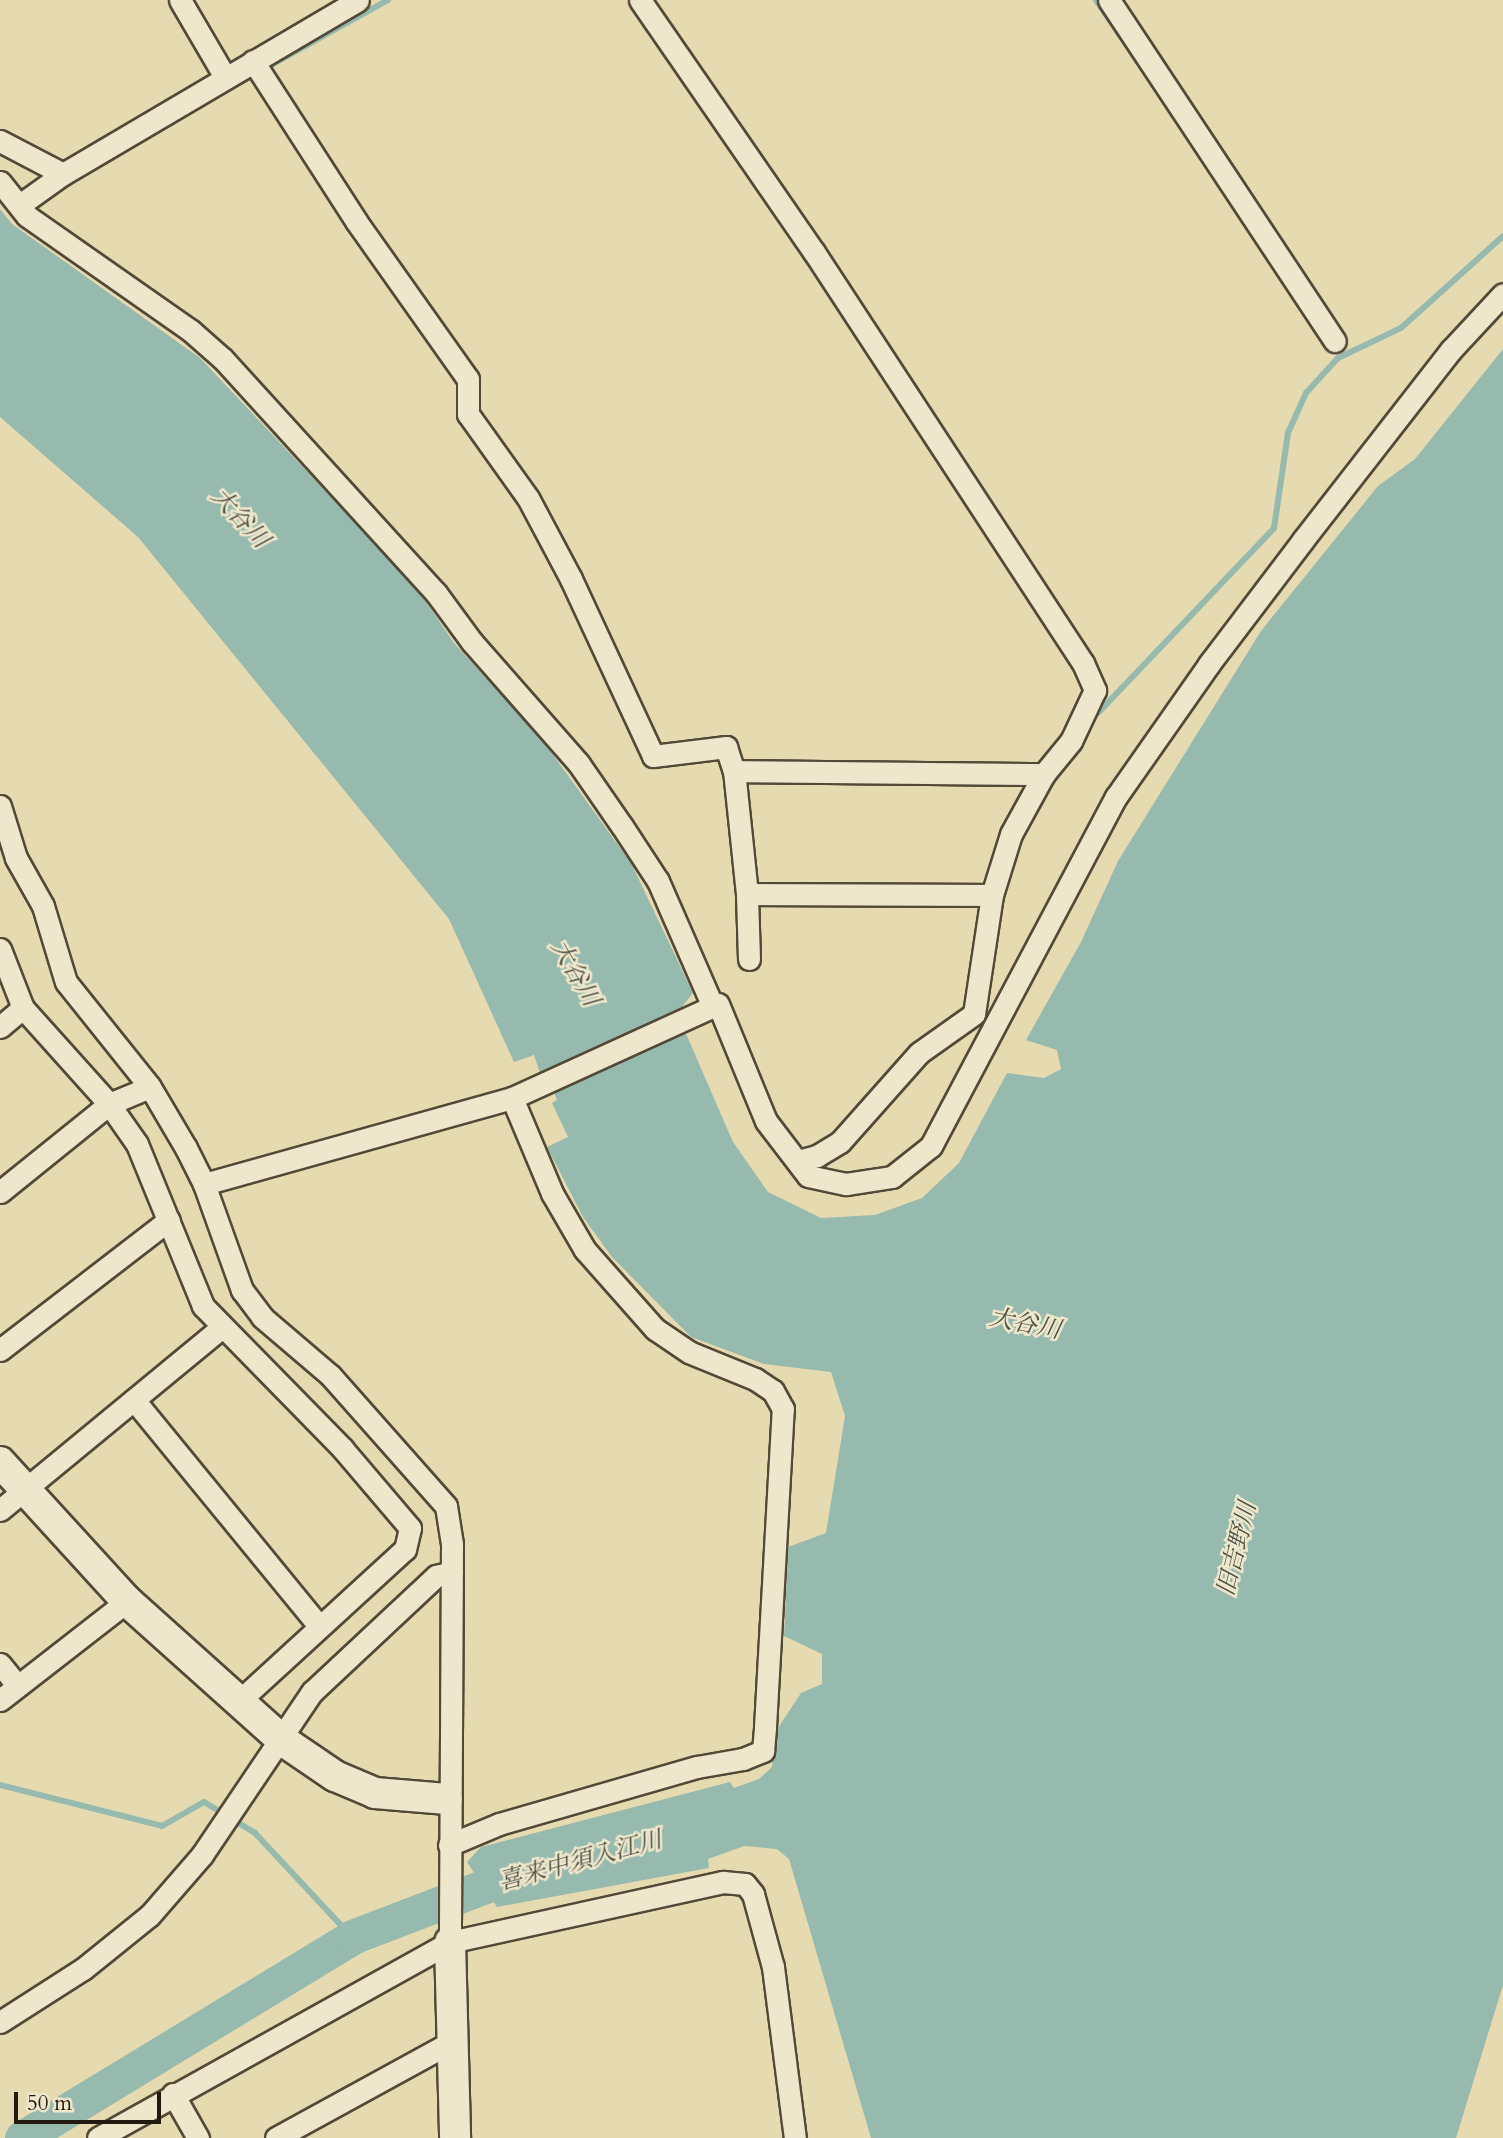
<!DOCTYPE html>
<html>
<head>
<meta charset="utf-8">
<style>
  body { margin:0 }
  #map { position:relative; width:1503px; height:2138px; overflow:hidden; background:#e6dab0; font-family:Cardo,"Noto Serif JP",serif }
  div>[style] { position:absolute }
  .water>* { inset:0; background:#96baad }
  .stream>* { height:6px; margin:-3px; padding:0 3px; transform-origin:3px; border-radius:3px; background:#96baad }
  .river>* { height:35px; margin:-17.5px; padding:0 17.5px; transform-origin:17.5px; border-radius:17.5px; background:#96baad }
  .roads { filter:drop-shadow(2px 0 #534937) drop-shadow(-2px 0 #534937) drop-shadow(0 2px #534937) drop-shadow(0 -2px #534937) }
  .street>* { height:21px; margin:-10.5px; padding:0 10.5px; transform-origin:10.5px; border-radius:10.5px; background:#efe7cc }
  .secondary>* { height:30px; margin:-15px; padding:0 15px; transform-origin:15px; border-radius:15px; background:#efe7cc }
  span { translate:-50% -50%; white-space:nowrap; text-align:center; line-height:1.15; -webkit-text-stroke:5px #efe7cc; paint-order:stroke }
  .water-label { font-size:24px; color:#4b5146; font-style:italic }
  .scale { position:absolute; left:14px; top:2092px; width:147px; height:32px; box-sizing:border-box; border:4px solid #22190f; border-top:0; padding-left:9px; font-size:21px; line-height:24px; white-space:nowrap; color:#22190f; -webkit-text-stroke:5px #efe7cc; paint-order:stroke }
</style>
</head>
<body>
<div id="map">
  <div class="water">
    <div style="clip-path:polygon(0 209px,12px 224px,200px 358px,416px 587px,454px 643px,541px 738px,631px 863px,693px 993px,677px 1013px,733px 1142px,768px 1192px,821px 1218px,875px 1215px,922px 1198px,959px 1163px,1007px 1073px,1044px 1078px,1061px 1069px,1057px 1050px,1026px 1040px,1081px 942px,1118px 861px,1261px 631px,1378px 486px,1415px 459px,1503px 349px,1503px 1985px,1456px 2138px,871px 2138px,789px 1859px,777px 1849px,744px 1846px,708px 1859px,709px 1868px,497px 1907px,467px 1862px,481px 1847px,730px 1782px,734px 1788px,759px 1779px,772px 1767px,776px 1731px,801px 1693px,822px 1684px,822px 1654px,784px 1636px,788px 1547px,826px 1533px,845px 1416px,831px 1372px,764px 1364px,691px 1337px,612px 1257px,583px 1217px,547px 1147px,568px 1137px,552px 1103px,557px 1100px,546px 1072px,540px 1073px,534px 1055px,514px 1062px,449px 919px,138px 537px,0 417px)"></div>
  </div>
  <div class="stream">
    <div style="left:1096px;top:0;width:82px;rotate:55.9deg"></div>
    <div style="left:230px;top:88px;width:181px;rotate:-29.1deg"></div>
    <div style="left:1098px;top:713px;width:255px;rotate:-46.4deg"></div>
    <div style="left:1274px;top:528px;width:96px;rotate:-81.6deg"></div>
    <div style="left:1288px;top:433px;width:44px;rotate:-65.8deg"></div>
    <div style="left:1306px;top:393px;width:47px;rotate:-47.6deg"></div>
    <div style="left:1338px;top:358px;width:70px;rotate:-25.5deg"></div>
    <div style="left:1401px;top:328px;width:137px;rotate:-42deg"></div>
    <div style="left:0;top:1785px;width:167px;rotate:14.2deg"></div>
    <div style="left:162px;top:1826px;width:48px;rotate:-29.7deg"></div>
    <div style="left:204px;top:1802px;width:60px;rotate:31.3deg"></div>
    <div style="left:255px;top:1833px;width:142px;rotate:47deg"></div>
  </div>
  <div class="river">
    <div style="left:22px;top:2138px;width:386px;rotate:-31.3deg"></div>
    <div style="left:352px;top:1937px;width:187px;rotate:-20.9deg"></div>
  </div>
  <div class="roads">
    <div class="street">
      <div style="left:180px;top:0;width:89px;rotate:59.7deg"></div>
      <div style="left:640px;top:0;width:306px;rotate:55.4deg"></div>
      <div style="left:814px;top:252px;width:491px;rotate:56.8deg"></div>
      <div style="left:1083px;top:663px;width:30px;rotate:66deg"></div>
      <div style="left:1095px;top:690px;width:56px;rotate:115.2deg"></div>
      <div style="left:1071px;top:741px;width:43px;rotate:129.3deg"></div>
      <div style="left:1044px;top:774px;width:68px;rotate:118.8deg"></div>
      <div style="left:1011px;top:834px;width:64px;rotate:107.3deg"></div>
      <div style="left:992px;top:895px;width:120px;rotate:98.6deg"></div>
      <div style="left:974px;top:1014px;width:67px;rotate:144.7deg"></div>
      <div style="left:919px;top:1053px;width:119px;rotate:131.6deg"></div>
      <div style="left:840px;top:1142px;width:27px;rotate:149deg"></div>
      <div style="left:817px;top:1156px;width:20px;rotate:165deg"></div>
      <div style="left:1109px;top:0;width:409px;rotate:56.5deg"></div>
      <div style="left:253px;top:61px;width:190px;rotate:57.2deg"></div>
      <div style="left:356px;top:221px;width:194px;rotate:54.7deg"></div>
      <div style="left:468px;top:379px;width:35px;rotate:90deg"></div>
      <div style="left:468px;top:414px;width:103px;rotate:54.5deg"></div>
      <div style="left:528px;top:498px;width:92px;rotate:62deg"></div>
      <div style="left:571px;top:579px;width:195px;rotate:65.1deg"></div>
      <div style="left:653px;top:756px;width:74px;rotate:-7deg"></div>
      <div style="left:726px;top:747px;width:25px;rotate:72deg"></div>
      <div style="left:0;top:141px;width:71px;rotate:27.6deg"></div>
      <div style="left:63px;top:174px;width:52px;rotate:144.5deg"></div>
      <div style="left:63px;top:174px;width:342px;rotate:-30.5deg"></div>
      <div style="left:0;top:182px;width:43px;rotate:51.5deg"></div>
      <div style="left:27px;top:216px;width:199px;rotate:35deg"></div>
      <div style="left:190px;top:330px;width:44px;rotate:41.3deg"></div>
      <div style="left:223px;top:359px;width:316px;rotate:47.7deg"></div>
      <div style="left:436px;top:593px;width:61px;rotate:53.7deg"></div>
      <div style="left:472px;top:642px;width:162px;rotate:48.7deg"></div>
      <div style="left:579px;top:764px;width:75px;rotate:55.3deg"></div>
      <div style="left:622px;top:826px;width:66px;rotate:56.8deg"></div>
      <div style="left:658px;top:881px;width:137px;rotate:66.4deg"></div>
      <div style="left:0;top:806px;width:54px;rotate:72.9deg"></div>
      <div style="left:16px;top:858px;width:55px;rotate:60.6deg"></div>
      <div style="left:43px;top:906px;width:79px;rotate:73.2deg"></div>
      <div style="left:66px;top:982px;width:134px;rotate:51.3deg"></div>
      <div style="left:150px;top:1087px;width:71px;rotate:59.5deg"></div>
      <div style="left:186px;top:1148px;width:40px;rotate:63.4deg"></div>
      <div style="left:204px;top:1184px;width:113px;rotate:70.3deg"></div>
      <div style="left:242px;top:1290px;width:34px;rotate:53deg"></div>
      <div style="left:262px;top:1317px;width:89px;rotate:40.5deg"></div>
      <div style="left:330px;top:1375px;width:175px;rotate:48.5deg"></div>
      <div style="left:446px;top:1506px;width:38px;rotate:81deg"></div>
      <div style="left:452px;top:1544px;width:398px;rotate:90.3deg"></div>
      <div style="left:747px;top:894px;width:124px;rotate:-96deg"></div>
      <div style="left:734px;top:771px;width:310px;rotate:0.6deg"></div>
      <div style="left:0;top:949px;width:63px;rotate:68.7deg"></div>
      <div style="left:23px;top:1008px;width:129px;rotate:48.1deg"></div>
      <div style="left:109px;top:1104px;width:49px;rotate:55deg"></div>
      <div style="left:137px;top:1144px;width:175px;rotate:67.8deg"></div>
      <div style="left:203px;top:1306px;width:199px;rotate:45.6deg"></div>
      <div style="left:342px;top:1448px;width:105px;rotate:49.6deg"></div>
      <div style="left:410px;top:1528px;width:22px;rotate:103deg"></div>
      <div style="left:405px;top:1549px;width:225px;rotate:137.5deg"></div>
      <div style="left:749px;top:959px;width:65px;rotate:-91.8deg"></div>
      <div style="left:747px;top:894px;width:245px;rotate:0.2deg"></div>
      <div style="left:0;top:1027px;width:30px;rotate:-40deg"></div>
      <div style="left:204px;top:1184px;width:320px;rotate:-15.6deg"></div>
      <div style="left:512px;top:1098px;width:226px;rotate:-24.5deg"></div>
      <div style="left:718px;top:1004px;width:126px;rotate:67.7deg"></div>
      <div style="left:766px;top:1121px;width:69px;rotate:52.6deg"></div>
      <div style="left:808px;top:1176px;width:39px;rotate:12deg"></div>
      <div style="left:846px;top:1184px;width:47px;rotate:-8.7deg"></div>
      <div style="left:892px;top:1177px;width:50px;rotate:-38.5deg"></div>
      <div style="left:931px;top:1146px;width:395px;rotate:-62.1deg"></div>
      <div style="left:1116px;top:797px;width:162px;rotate:-55deg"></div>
      <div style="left:1209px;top:664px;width:156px;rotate:-52.8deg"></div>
      <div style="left:1303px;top:540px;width:241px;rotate:-52.1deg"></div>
      <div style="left:1451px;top:350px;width:76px;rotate:-47.1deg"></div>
      <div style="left:0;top:1192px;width:140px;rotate:-38.9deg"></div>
      <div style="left:109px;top:1104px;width:44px;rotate:-22.5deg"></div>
      <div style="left:0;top:1350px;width:213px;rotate:-37.6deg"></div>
      <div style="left:134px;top:1400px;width:292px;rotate:50.7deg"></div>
      <div style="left:0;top:1510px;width:288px;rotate:-39.5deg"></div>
      <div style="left:0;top:1664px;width:28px;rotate:51deg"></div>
      <div style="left:0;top:1700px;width:161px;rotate:-37.9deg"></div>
      <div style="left:449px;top:1845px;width:54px;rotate:-22.8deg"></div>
      <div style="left:499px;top:1824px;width:206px;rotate:-16.1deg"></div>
      <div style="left:697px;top:1767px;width:47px;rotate:-9.9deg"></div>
      <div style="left:743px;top:1759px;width:22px;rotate:-22deg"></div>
      <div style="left:763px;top:1751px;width:24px;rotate:-85deg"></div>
      <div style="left:765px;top:1727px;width:319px;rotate:-86.8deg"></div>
      <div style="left:783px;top:1409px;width:21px;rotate:-119deg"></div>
      <div style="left:773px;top:1391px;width:22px;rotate:-146deg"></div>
      <div style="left:755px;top:1379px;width:71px;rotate:-157.8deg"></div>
      <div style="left:689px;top:1352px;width:41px;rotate:-145.9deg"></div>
      <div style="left:655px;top:1329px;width:106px;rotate:-131.5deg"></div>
      <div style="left:585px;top:1250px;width:66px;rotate:-120.1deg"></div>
      <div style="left:552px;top:1193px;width:103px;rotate:-112.8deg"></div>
      <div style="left:0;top:2022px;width:98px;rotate:-32.6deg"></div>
      <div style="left:83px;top:1969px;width:86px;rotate:-38.9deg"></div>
      <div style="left:150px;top:1915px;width:79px;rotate:-49.1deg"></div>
      <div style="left:202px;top:1855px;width:197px;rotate:-56deg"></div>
      <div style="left:312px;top:1692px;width:170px;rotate:-43.1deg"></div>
      <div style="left:436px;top:1576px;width:16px;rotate:-14deg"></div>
      <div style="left:173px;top:2094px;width:51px;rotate:60.4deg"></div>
      <div style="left:98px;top:2138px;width:403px;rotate:-29.1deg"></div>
      <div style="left:450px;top:1942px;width:280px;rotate:-12.4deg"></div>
      <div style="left:723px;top:1882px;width:22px;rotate:5deg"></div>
      <div style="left:745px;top:1884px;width:13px;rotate:51deg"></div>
      <div style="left:753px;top:1894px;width:76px;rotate:74.7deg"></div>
      <div style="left:773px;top:1967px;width:172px;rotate:82.7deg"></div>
      <div style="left:276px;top:2138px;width:202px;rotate:-28.7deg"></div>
    </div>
    <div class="secondary">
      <div style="left:0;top:1462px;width:188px;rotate:47.6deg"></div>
      <div style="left:127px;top:1601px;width:208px;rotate:41.9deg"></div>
      <div style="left:282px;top:1740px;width:64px;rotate:34.2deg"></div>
      <div style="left:335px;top:1776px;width:43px;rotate:23deg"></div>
      <div style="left:375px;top:1793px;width:72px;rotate:4.8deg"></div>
      <div style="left:450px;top:1942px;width:196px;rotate:88.5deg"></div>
    </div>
  </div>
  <div class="water-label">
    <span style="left:240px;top:518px;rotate:47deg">大谷川</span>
    <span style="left:575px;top:973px;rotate:60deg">大谷川</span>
    <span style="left:1025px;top:1324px;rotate:11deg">大谷川</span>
    <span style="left:1237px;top:1549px;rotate:-76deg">旧吉野川</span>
    <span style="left:580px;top:1861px;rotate:-15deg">喜来中須入江川</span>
  </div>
  <div class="scale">50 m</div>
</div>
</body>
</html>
